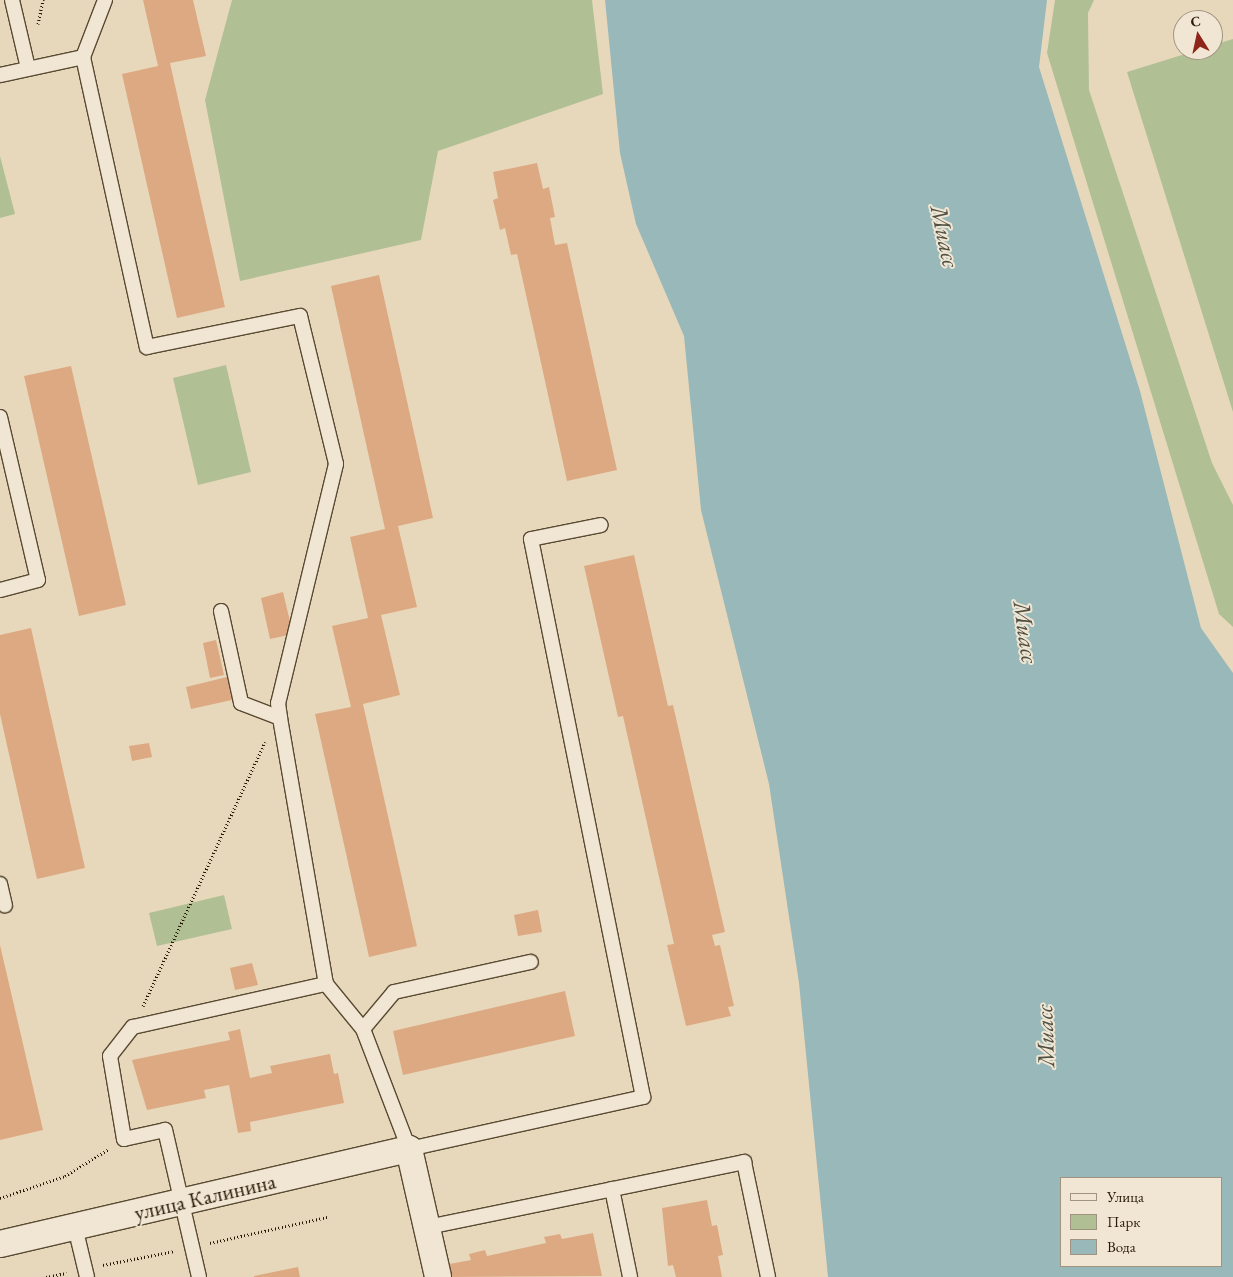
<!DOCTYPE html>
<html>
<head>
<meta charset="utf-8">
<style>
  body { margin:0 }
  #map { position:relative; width:1233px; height:1277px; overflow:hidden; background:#e8d8bb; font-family:"EB Garamond",serif }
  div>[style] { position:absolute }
  .green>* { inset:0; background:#b0c094 }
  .water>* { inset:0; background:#99b8b9 }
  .building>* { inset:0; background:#dda982 }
  .path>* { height:3px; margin-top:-1.5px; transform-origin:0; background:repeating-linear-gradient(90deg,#281a05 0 1px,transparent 0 3.5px) }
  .roads { filter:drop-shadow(1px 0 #584a32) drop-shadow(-1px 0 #584a32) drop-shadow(0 1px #584a32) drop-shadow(0 -1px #584a32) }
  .lane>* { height:14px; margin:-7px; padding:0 7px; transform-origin:7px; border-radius:7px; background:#f0e6d3 }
  .street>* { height:26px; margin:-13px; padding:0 13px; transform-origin:13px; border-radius:13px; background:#f0e6d3 }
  span { translate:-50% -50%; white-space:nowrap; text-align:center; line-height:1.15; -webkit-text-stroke:4px #f0e6d3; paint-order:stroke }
  .street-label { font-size:22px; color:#281a05 }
  .water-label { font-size:24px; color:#505144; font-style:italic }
  .legend { position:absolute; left:1060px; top:1177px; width:162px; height:90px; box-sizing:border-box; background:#f0e6d3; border:1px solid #a09481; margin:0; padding:6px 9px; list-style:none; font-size:15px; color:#281a05 }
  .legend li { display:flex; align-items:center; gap:10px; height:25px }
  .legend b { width:25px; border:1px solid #a09481 }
  .north { position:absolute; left:1173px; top:10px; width:50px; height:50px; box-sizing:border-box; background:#f0e6d3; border:1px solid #a09481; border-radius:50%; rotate:350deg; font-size:14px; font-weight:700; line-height:20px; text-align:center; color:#281a05 }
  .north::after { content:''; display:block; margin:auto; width:18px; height:22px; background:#8f2418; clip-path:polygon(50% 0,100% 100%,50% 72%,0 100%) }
</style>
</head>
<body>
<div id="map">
  <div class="green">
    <div style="clip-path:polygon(232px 0,592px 0,603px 94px,438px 151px,421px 240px,240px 281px,205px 100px)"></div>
    <div style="clip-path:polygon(1055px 0,1094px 0,1088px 13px,1089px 90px,1212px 463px,1233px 505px,1233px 627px,1219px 614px,1047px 53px)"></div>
    <div style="clip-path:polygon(1233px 39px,1233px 412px,1127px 72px,1198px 50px,1213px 50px,1213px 45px)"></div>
    <div style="clip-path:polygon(0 156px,15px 214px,0 218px)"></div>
    <div style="clip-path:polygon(226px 365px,251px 472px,198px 485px,173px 378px)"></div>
    <div style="clip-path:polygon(224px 895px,232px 929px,157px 946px,149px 913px)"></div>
  </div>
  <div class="water">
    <div style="clip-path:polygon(evenodd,605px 0,1047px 0,1039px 67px,1140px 391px,1201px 628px,1233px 673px,1233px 1277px,828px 1277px,799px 983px,769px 784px,701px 510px,684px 336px,636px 224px,620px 153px,605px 0,1062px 1178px,1222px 1178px,1222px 1266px,1062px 1266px,1062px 1178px)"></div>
  </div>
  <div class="building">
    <div style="clip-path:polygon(143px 0,193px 0,206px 56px,170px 63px,225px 307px,177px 318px,122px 74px,158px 66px)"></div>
    <div style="clip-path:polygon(537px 163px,543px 189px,549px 187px,555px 217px,550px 218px,555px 245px,567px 243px,617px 470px,567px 481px,517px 254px,511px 255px,505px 228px,500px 230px,493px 200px,498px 198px,493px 172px)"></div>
    <div style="clip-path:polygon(379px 275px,433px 518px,398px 526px,417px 607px,381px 615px,400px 695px,363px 704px,417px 946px,369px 957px,315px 714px,351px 707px,332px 626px,368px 618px,350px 537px,385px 529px,331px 286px)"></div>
    <div style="clip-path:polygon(71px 366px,126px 605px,79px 616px,24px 376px)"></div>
    <div style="clip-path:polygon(634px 555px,668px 706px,673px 705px,725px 932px,712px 935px,715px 946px,720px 945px,734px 1006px,728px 1007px,731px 1016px,686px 1026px,667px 945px,674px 944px,623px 716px,618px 717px,584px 566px)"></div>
    <div style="clip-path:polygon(283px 592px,293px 634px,270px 639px,261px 598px)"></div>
    <div style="clip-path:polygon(31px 628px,85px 868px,37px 879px,0 714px,0 635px)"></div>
    <div style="clip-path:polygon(216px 640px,224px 675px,210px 678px,203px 643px)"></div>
    <div style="clip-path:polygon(227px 677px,232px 700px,191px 709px,186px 687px)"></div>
    <div style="clip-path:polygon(149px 743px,152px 757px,132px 761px,129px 746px)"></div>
    <div style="clip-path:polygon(538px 910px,542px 932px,518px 936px,514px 915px)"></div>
    <div style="clip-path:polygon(0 945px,43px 1130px,0 1140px)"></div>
    <div style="clip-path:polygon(252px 963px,258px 985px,235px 990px,230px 968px)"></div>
    <div style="clip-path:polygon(565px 991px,575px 1036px,403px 1075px,393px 1031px)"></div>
    <div style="clip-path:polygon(240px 1029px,250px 1078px,272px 1073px,270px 1066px,330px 1054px,334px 1074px,338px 1073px,344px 1103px,250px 1122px,251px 1131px,238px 1133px,229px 1085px,204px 1090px,206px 1098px,147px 1110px,132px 1060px,230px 1040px,228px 1032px)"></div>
    <div style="clip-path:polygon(707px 1200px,712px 1226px,717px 1225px,723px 1255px,718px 1256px,722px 1277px,676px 1277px,673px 1265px,668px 1266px,662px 1208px)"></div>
    <div style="clip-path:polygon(593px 1233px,602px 1276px,447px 1277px,444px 1265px,471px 1260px,469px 1254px,485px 1250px,487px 1256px,546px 1243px,544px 1237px,560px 1234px,562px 1239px)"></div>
    <div style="clip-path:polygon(298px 1267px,300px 1277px,254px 1277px,254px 1276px)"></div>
  </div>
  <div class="path">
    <div style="left:38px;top:24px;width:25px;rotate:-78deg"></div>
    <div style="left:143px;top:1006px;width:291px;rotate:-65.2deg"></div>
    <div style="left:0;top:1198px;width:69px;rotate:-18.7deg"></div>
    <div style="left:65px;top:1176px;width:52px;rotate:-31.5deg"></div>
    <div style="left:210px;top:1243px;width:120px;rotate:-12.5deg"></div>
    <div style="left:103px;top:1265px;width:73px;rotate:-11deg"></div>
    <div style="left:46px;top:1277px;width:21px;rotate:-11deg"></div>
  </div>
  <div class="roads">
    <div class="lane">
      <div style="left:12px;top:0;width:70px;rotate:76.8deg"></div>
      <div style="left:105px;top:0;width:61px;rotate:111.1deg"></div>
      <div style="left:83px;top:57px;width:297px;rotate:77.6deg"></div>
      <div style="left:147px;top:347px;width:156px;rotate:-11.5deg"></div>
      <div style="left:300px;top:316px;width:152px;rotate:76.3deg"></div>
      <div style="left:336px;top:464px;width:246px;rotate:103.6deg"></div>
      <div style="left:278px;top:703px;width:15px;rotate:82deg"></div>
      <div style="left:280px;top:718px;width:270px;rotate:80.2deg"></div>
      <div style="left:326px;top:984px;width:58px;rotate:50.6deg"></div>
      <div style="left:363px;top:1029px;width:129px;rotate:69deg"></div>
      <div style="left:409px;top:1149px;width:240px;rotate:-12.5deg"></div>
      <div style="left:643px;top:1097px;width:569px;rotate:-101.35deg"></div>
      <div style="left:531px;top:539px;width:71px;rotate:-11.3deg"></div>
      <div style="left:0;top:75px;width:85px;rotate:-12.2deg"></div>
      <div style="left:0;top:417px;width:167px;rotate:76.9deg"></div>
      <div style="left:38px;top:580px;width:39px;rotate:165deg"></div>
      <div style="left:221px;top:611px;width:94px;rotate:77.7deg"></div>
      <div style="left:241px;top:703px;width:42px;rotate:21deg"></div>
      <div style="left:0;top:884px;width:22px;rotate:77deg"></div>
      <div style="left:363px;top:1029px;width:48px;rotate:-50deg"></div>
      <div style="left:394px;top:992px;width:140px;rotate:-12.4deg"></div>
      <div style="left:612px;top:1189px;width:90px;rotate:78.4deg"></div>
      <div style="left:75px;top:1227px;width:51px;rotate:76.5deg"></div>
      <div style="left:428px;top:1227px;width:323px;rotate:-11.6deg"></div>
      <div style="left:744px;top:1162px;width:117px;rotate:78.2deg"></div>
      <div style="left:199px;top:1277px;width:151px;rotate:-103deg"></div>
      <div style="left:165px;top:1130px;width:42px;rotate:167.6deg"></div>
      <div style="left:124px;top:1139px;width:84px;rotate:-99.6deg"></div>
      <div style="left:110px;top:1056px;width:37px;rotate:-52deg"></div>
      <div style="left:133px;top:1027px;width:198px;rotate:-12.6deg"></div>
    </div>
    <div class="street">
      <div style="left:0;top:1244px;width:420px;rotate:-13.1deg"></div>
      <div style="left:409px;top:1149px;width:131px;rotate:77.2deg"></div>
    </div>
  </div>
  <div class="street-label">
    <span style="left:205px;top:1197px;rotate:-13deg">улица Калинина</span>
  </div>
  <div class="water-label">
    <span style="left:945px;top:236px;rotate:78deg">Миасс</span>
    <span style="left:1026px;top:632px;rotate:82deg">Миасс</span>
    <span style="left:1045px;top:1036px;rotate:-92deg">Миасс</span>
  </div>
  <ul class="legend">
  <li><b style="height:6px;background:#f0e6d3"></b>Улица</li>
  <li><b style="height:14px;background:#b0c094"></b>Парк</li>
  <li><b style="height:14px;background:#99b8b9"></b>Вода</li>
  </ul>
  <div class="north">С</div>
</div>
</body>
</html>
